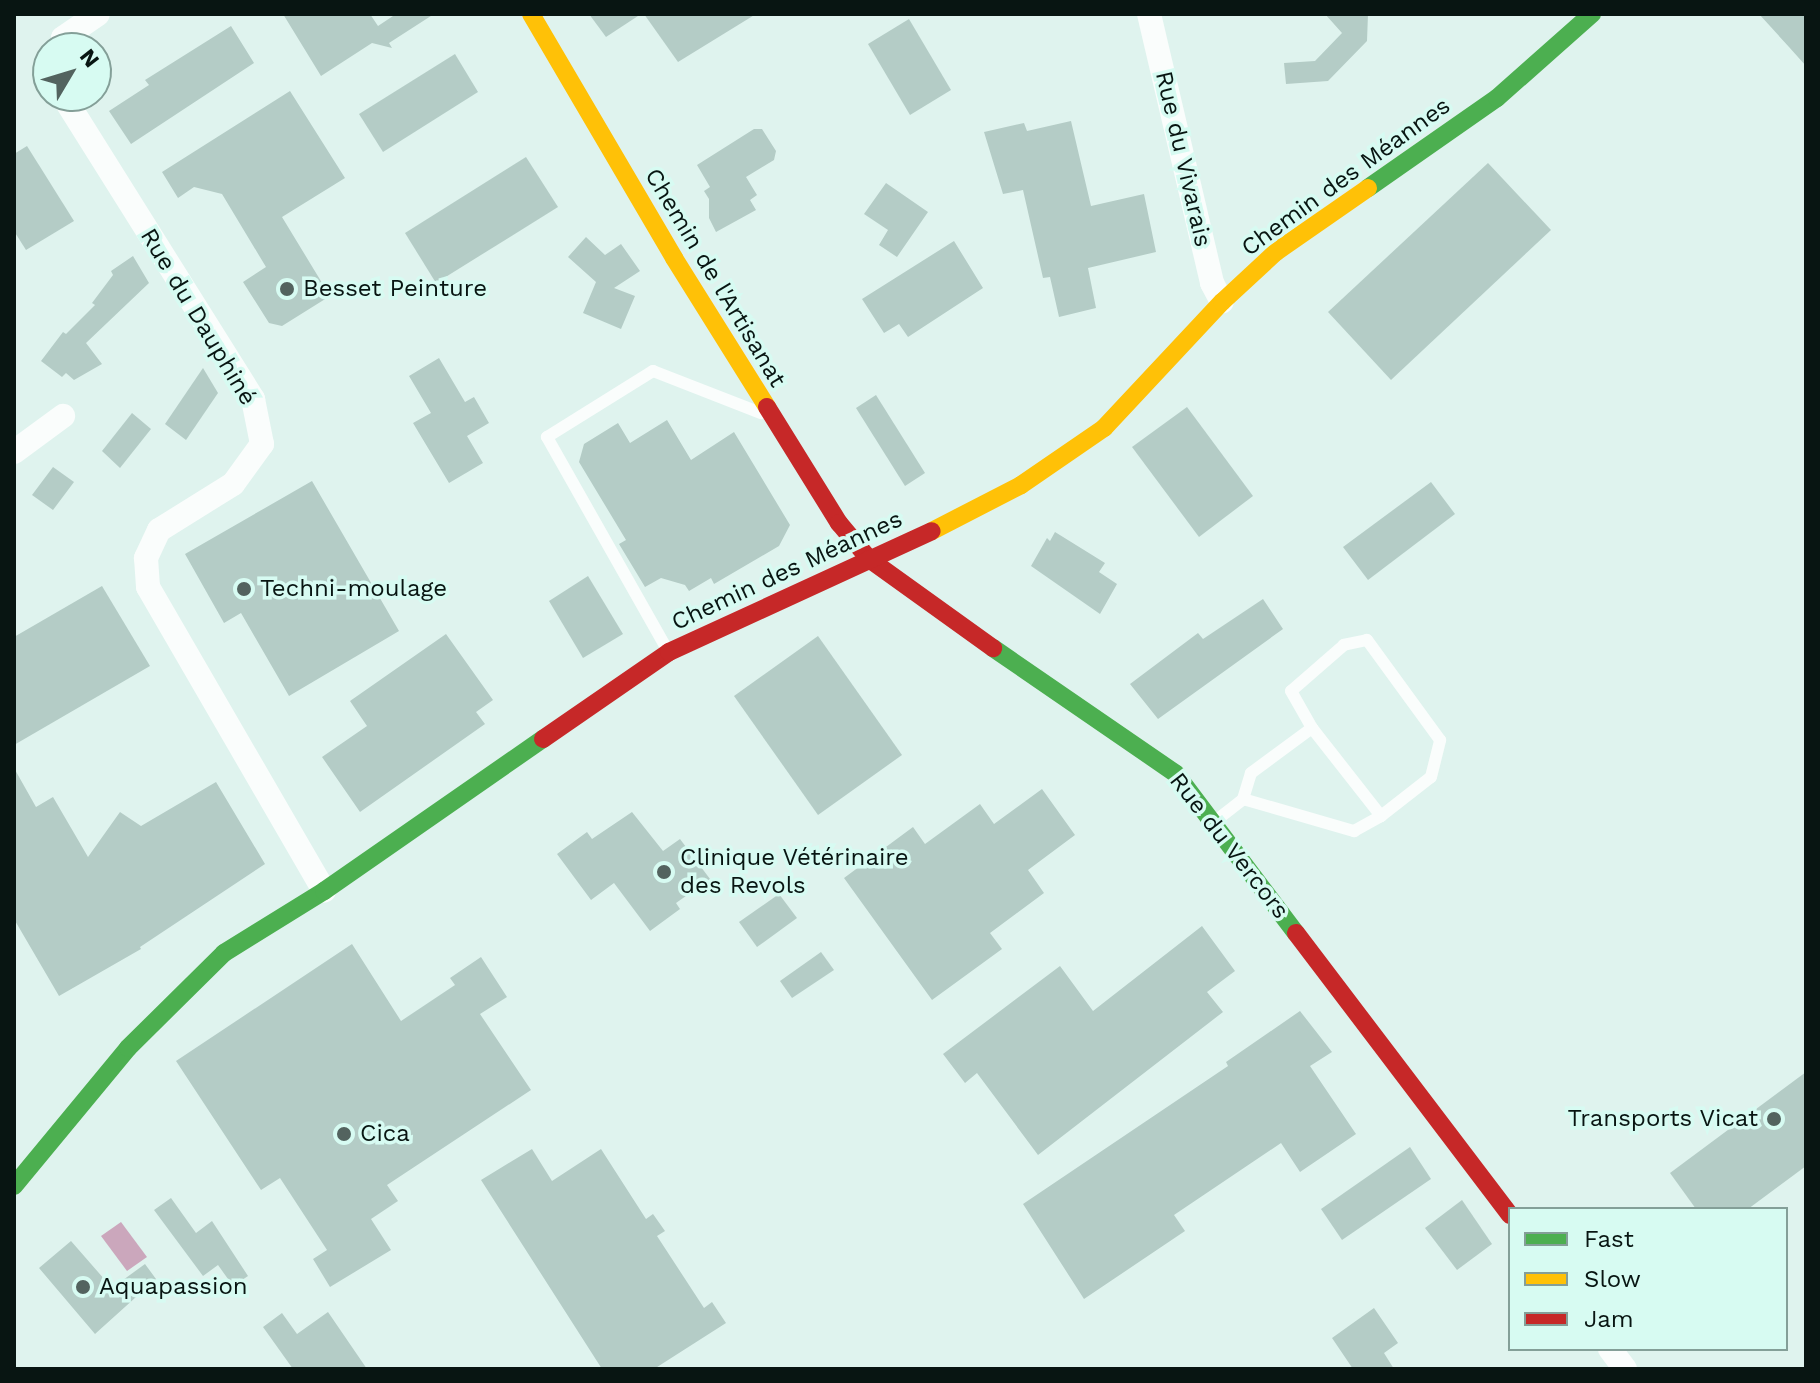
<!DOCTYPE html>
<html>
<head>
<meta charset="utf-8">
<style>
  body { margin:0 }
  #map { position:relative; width:1820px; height:1383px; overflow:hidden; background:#dff3ee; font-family:"Work Sans",sans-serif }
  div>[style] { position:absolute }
  .water>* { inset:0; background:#cba7bc }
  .building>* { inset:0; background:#b4ccc6 }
  .lane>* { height:12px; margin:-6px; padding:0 6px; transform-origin:6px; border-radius:6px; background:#fafdfc }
  .street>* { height:24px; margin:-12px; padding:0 12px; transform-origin:12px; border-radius:12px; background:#fafdfc }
  .fast>* { height:18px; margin:-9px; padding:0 9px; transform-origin:9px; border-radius:9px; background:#4caf50 }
  .slow>* { height:18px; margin:-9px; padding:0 9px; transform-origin:9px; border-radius:9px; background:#ffc107 }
  .jam>* { height:18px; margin:-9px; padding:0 9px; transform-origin:9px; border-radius:9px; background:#c62828 }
  .dots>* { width:22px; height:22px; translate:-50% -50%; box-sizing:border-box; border:4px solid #d7fbf2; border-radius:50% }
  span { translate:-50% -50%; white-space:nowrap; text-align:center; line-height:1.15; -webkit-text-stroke:7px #d7fbf2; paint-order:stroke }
  .street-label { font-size:24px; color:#081512 }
  .poi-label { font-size:24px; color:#081512 }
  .left { translate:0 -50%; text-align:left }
  .right { translate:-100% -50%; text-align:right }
  .frame { position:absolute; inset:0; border:16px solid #081512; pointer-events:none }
  .legend { position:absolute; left:1508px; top:1207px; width:280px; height:144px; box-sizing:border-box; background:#d7fbf2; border:2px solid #849f98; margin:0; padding:10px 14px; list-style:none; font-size:24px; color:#081512 }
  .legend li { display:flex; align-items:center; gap:16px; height:40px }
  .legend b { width:40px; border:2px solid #849f98 }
  .north { position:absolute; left:32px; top:32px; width:80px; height:80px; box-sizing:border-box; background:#d7fbf2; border:2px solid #849f98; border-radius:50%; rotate:52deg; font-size:22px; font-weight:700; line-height:32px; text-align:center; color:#081512 }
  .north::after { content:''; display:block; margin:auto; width:28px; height:36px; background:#53635f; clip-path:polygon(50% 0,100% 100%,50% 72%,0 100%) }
</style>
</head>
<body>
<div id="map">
  <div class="water">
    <div style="clip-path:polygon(121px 1222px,147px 1257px,127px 1271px,101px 1236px)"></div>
  </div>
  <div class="building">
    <div style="clip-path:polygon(283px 14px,370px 14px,378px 26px,396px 14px,434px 14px,389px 43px,392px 48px,372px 43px,321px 76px)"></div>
    <div style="clip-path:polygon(589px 14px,641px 14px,606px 37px)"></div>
    <div style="clip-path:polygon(644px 14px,756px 14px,678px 62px)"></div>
    <div style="clip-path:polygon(1325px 14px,1368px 14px,1367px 41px,1328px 81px,1286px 84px,1284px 63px,1315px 61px,1342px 33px)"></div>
    <div style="clip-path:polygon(1759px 14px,1806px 14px,1806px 66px,1789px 47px)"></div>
    <div style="clip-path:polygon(909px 19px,951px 90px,910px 115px,868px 44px)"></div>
    <div style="clip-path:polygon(231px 26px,254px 63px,131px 144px,109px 111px,149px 85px,145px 80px)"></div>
    <div style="clip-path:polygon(455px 54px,478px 92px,383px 152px,359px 114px)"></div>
    <div style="clip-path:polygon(290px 91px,345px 178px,282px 217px,330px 296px,282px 326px,269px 323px,243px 282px,266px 267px,222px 194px,194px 187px,178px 198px,162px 172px)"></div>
    <div style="clip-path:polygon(1071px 121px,1091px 206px,1144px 194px,1156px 252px,1088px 268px,1096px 308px,1059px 317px,1050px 277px,1043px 278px,1023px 190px,1003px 194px,984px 132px,1024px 123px,1027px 131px)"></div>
    <div style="clip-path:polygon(754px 129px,762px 129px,776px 151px,774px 160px,746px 177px,757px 195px,750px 200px,756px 210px,716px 232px,709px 218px,709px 199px,704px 191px,710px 187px,697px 165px)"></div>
    <div style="clip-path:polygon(27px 146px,74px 221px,26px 250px,14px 231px,14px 154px)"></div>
    <div style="clip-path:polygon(526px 157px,558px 207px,436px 283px,405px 233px)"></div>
    <div style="clip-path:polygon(1488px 163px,1551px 230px,1391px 380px,1328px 312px)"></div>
    <div style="clip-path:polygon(886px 183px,928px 212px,897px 257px,879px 245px,888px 230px,864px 214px)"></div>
    <div style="clip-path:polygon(586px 237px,605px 255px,621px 244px,640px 271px,614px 288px,635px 296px,621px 329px,583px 313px,596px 282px,568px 257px)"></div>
    <div style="clip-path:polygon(954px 241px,983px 288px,908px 337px,899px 324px,884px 333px,862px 299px)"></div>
    <div style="clip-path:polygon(133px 256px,149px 283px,86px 343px,102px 364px,74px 380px,66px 373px,62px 377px,41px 361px,63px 332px,66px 334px,95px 305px,92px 303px,113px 275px,111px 271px)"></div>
    <div style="clip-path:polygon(439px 358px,465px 402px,474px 397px,489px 423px,467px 436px,483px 463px,449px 483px,413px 423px,431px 413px,409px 376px)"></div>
    <div style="clip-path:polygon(203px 368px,218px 393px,186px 440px,165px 424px)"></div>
    <div style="clip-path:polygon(876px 395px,925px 473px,905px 486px,856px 408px)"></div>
    <div style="clip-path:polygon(1187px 407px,1253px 496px,1199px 537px,1132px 447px)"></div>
    <div style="clip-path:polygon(132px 413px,151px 429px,120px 468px,102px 451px)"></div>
    <div style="clip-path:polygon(667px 420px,691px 460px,734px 432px,790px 525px,779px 546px,714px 584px,711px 578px,689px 591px,685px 585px,661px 578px,645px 587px,619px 544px,626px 540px,579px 462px,584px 444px,618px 423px,630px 443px)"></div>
    <div style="clip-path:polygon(53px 467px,74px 482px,53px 510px,32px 495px)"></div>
    <div style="clip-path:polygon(312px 481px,399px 631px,289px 696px,241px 613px,224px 623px,185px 554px)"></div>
    <div style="clip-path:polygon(1431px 482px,1455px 514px,1368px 580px,1343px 547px)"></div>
    <div style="clip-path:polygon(1055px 532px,1105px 563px,1099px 572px,1117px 584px,1100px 614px,1031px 566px,1047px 538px,1050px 541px)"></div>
    <div style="clip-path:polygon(588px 576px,623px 634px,583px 658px,549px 601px)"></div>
    <div style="clip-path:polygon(102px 586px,150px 666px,14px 745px,14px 637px)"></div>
    <div style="clip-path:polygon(1263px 599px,1283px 629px,1158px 719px,1130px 684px,1198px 633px,1203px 639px)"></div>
    <div style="clip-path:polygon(446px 634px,493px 700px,476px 712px,485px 724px,360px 812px,322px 757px,367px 726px,350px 701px)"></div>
    <div style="clip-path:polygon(818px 636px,902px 755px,818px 815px,734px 696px)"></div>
    <div style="clip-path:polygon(14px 768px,36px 807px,53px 797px,88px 857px,120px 812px,141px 826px,216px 782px,265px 864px,140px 947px,141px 949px,59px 996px,14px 919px)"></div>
    <div style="clip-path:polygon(1042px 789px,1075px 835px,1028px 870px,1044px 893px,990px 933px,1002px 949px,932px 1000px,844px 878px,913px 827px,925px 844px,980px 804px,994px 824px)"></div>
    <div style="clip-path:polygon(632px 812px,663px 851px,680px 839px,710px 879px,676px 903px,680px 909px,650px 931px,614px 883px,591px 900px,557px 854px,587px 832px,592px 839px)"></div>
    <div style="clip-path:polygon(779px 894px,797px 918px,757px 947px,739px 922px)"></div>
    <div style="clip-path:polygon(1202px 926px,1235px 971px,1207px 992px,1223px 1012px,1038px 1155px,977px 1073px,965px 1083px,943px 1054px,1060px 966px,1093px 1011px)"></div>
    <div style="clip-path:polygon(352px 944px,401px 1021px,455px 985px,450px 978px,481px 957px,507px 997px,480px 1014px,531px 1090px,387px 1185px,398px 1201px,371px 1219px,391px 1250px,330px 1287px,313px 1259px,327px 1250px,280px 1178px,261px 1190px,176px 1061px)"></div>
    <div style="clip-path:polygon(821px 952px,834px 970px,792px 998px,780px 981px)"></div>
    <div style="clip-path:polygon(1300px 1011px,1332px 1052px,1310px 1066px,1356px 1134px,1300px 1172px,1281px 1143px,1174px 1215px,1185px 1231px,1084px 1299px,1023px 1204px,1228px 1066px,1226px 1062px)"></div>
    <div style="clip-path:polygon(1806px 1072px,1806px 1166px,1748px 1209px,1696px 1209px,1670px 1173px)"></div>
    <div style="clip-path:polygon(1410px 1147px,1431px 1179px,1342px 1240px,1321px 1209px)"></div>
    <div style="clip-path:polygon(532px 1149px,552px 1181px,601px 1149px,646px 1219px,653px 1214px,665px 1231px,657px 1236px,704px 1308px,712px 1302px,726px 1323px,654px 1369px,602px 1369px,481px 1180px)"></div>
    <div style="clip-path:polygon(171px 1198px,196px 1233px,212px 1221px,248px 1276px,233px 1286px,218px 1265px,203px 1276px,154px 1210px)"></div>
    <div style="clip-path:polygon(1462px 1200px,1492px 1244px,1457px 1270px,1425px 1228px)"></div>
    <div style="clip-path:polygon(71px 1241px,112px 1288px,145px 1264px,156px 1279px,95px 1334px,39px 1268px)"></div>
    <div style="clip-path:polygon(1374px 1308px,1398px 1343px,1384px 1353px,1394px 1369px,1353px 1369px,1332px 1338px)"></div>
    <div style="clip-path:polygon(328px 1312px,367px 1369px,293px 1369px,263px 1327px,282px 1313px,297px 1334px)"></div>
  </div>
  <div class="lane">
    <div style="left:668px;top:651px;width:246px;rotate:-119.5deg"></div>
    <div style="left:547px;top:437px;width:125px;rotate:-31.9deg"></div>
    <div style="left:653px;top:371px;width:116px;rotate:21.3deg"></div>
    <div style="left:1312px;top:728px;width:112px;rotate:51.9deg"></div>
    <div style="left:1214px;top:822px;width:37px;rotate:-38deg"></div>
    <div style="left:1243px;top:799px;width:116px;rotate:16.1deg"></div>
    <div style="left:1354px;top:831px;width:31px;rotate:-29deg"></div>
    <div style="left:1381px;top:816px;width:63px;rotate:-38deg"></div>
    <div style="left:1431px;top:777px;width:38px;rotate:-76deg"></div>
    <div style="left:1440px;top:740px;width:124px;rotate:-126.1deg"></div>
    <div style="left:1367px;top:640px;width:24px;rotate:168deg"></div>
    <div style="left:1344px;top:645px;width:70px;rotate:139deg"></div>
    <div style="left:1291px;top:691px;width:43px;rotate:60.4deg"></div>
    <div style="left:1312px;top:728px;width:76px;rotate:143.6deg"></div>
    <div style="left:1251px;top:773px;width:27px;rotate:107deg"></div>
  </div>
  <div class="street">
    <div style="left:1149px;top:14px;width:276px;rotate:76.8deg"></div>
    <div style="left:1212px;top:283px;width:21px;rotate:62deg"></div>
    <div style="left:62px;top:48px;width:10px;rotate:-84deg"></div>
    <div style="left:63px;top:38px;width:42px;rotate:-34.4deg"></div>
    <div style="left:63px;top:96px;width:358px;rotate:57.9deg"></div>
    <div style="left:253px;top:399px;width:46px;rotate:78.7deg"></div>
    <div style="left:262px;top:444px;width:49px;rotate:125.9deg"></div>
    <div style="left:233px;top:484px;width:87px;rotate:148.1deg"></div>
    <div style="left:159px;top:530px;width:31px;rotate:115deg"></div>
    <div style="left:146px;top:558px;width:29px;rotate:86deg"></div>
    <div style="left:148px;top:587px;width:351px;rotate:59.9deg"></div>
    <div style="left:14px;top:452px;width:61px;rotate:-36.3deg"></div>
    <div style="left:1610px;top:1349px;width:25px;rotate:53deg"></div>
  </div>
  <div class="fast">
    <div style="left:1368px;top:188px;width:157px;rotate:-34.9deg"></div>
    <div style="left:1497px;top:98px;width:127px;rotate:-41.5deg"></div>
    <div style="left:993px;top:648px;width:222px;rotate:34.5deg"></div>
    <div style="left:1176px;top:774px;width:199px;rotate:53deg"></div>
    <div style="left:14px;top:1186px;width:179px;rotate:-50.4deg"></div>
    <div style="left:128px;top:1048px;width:135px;rotate:-44.7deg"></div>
    <div style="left:224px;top:953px;width:118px;rotate:-31.8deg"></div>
    <div style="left:324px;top:891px;width:267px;rotate:-34.8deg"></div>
  </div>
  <div class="slow">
    <div style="left:531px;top:14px;width:283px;rotate:59.6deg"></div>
    <div style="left:674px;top:258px;width:176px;rotate:58deg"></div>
    <div style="left:932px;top:531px;width:100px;rotate:-27.3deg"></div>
    <div style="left:1021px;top:485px;width:101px;rotate:-34.5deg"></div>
    <div style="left:1104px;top:428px;width:173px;rotate:-46.9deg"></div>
    <div style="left:1222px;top:302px;width:74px;rotate:-42.8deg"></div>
    <div style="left:1276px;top:252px;width:112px;rotate:-34.8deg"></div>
  </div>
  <div class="jam">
    <div style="left:767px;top:407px;width:137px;rotate:58.2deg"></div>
    <div style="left:839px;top:523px;width:47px;rotate:50.2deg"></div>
    <div style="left:869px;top:559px;width:153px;rotate:35.7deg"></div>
    <div style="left:543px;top:739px;width:153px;rotate:-34.6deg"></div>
    <div style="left:669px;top:652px;width:289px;rotate:-24.7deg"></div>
    <div style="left:1296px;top:933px;width:354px;rotate:52.8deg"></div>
  </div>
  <div class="dots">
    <div style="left:287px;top:289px;background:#53635f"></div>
    <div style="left:244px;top:589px;background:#53635f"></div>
    <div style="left:664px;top:872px;background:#53635f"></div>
    <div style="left:1774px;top:1119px;background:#53635f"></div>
    <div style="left:344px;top:1134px;background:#53635f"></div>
    <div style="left:83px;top:1287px;background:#53635f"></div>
  </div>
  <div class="street-label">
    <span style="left:1183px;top:159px;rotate:77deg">Rue du Vivarais</span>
    <span style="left:1346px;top:177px;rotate:-36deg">Chemin des Méannes</span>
    <span style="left:715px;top:278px;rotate:59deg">Chemin de l'Artisanat</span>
    <span style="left:198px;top:317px;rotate:59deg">Rue du Dauphiné</span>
    <span style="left:787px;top:571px;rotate:-25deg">Chemin des Méannes</span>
    <span style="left:1229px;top:846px;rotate:52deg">Rue du Vercors</span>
  </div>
  <div class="poi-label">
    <span class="left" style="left:303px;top:289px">Besset Peinture</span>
    <span class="left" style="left:260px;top:589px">Techni-moulage</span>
    <span class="left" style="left:680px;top:872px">Clinique Vétérinaire<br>des Revols</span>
    <span class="right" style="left:1758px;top:1119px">Transports Vicat</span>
    <span class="left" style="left:360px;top:1134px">Cica</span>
    <span class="left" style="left:99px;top:1287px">Aquapassion</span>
  </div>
  <div class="frame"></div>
  <ul class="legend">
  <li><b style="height:10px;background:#4caf50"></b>Fast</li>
  <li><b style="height:10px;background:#ffc107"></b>Slow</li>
  <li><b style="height:10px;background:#c62828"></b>Jam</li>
  </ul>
  <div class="north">N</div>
</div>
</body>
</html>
